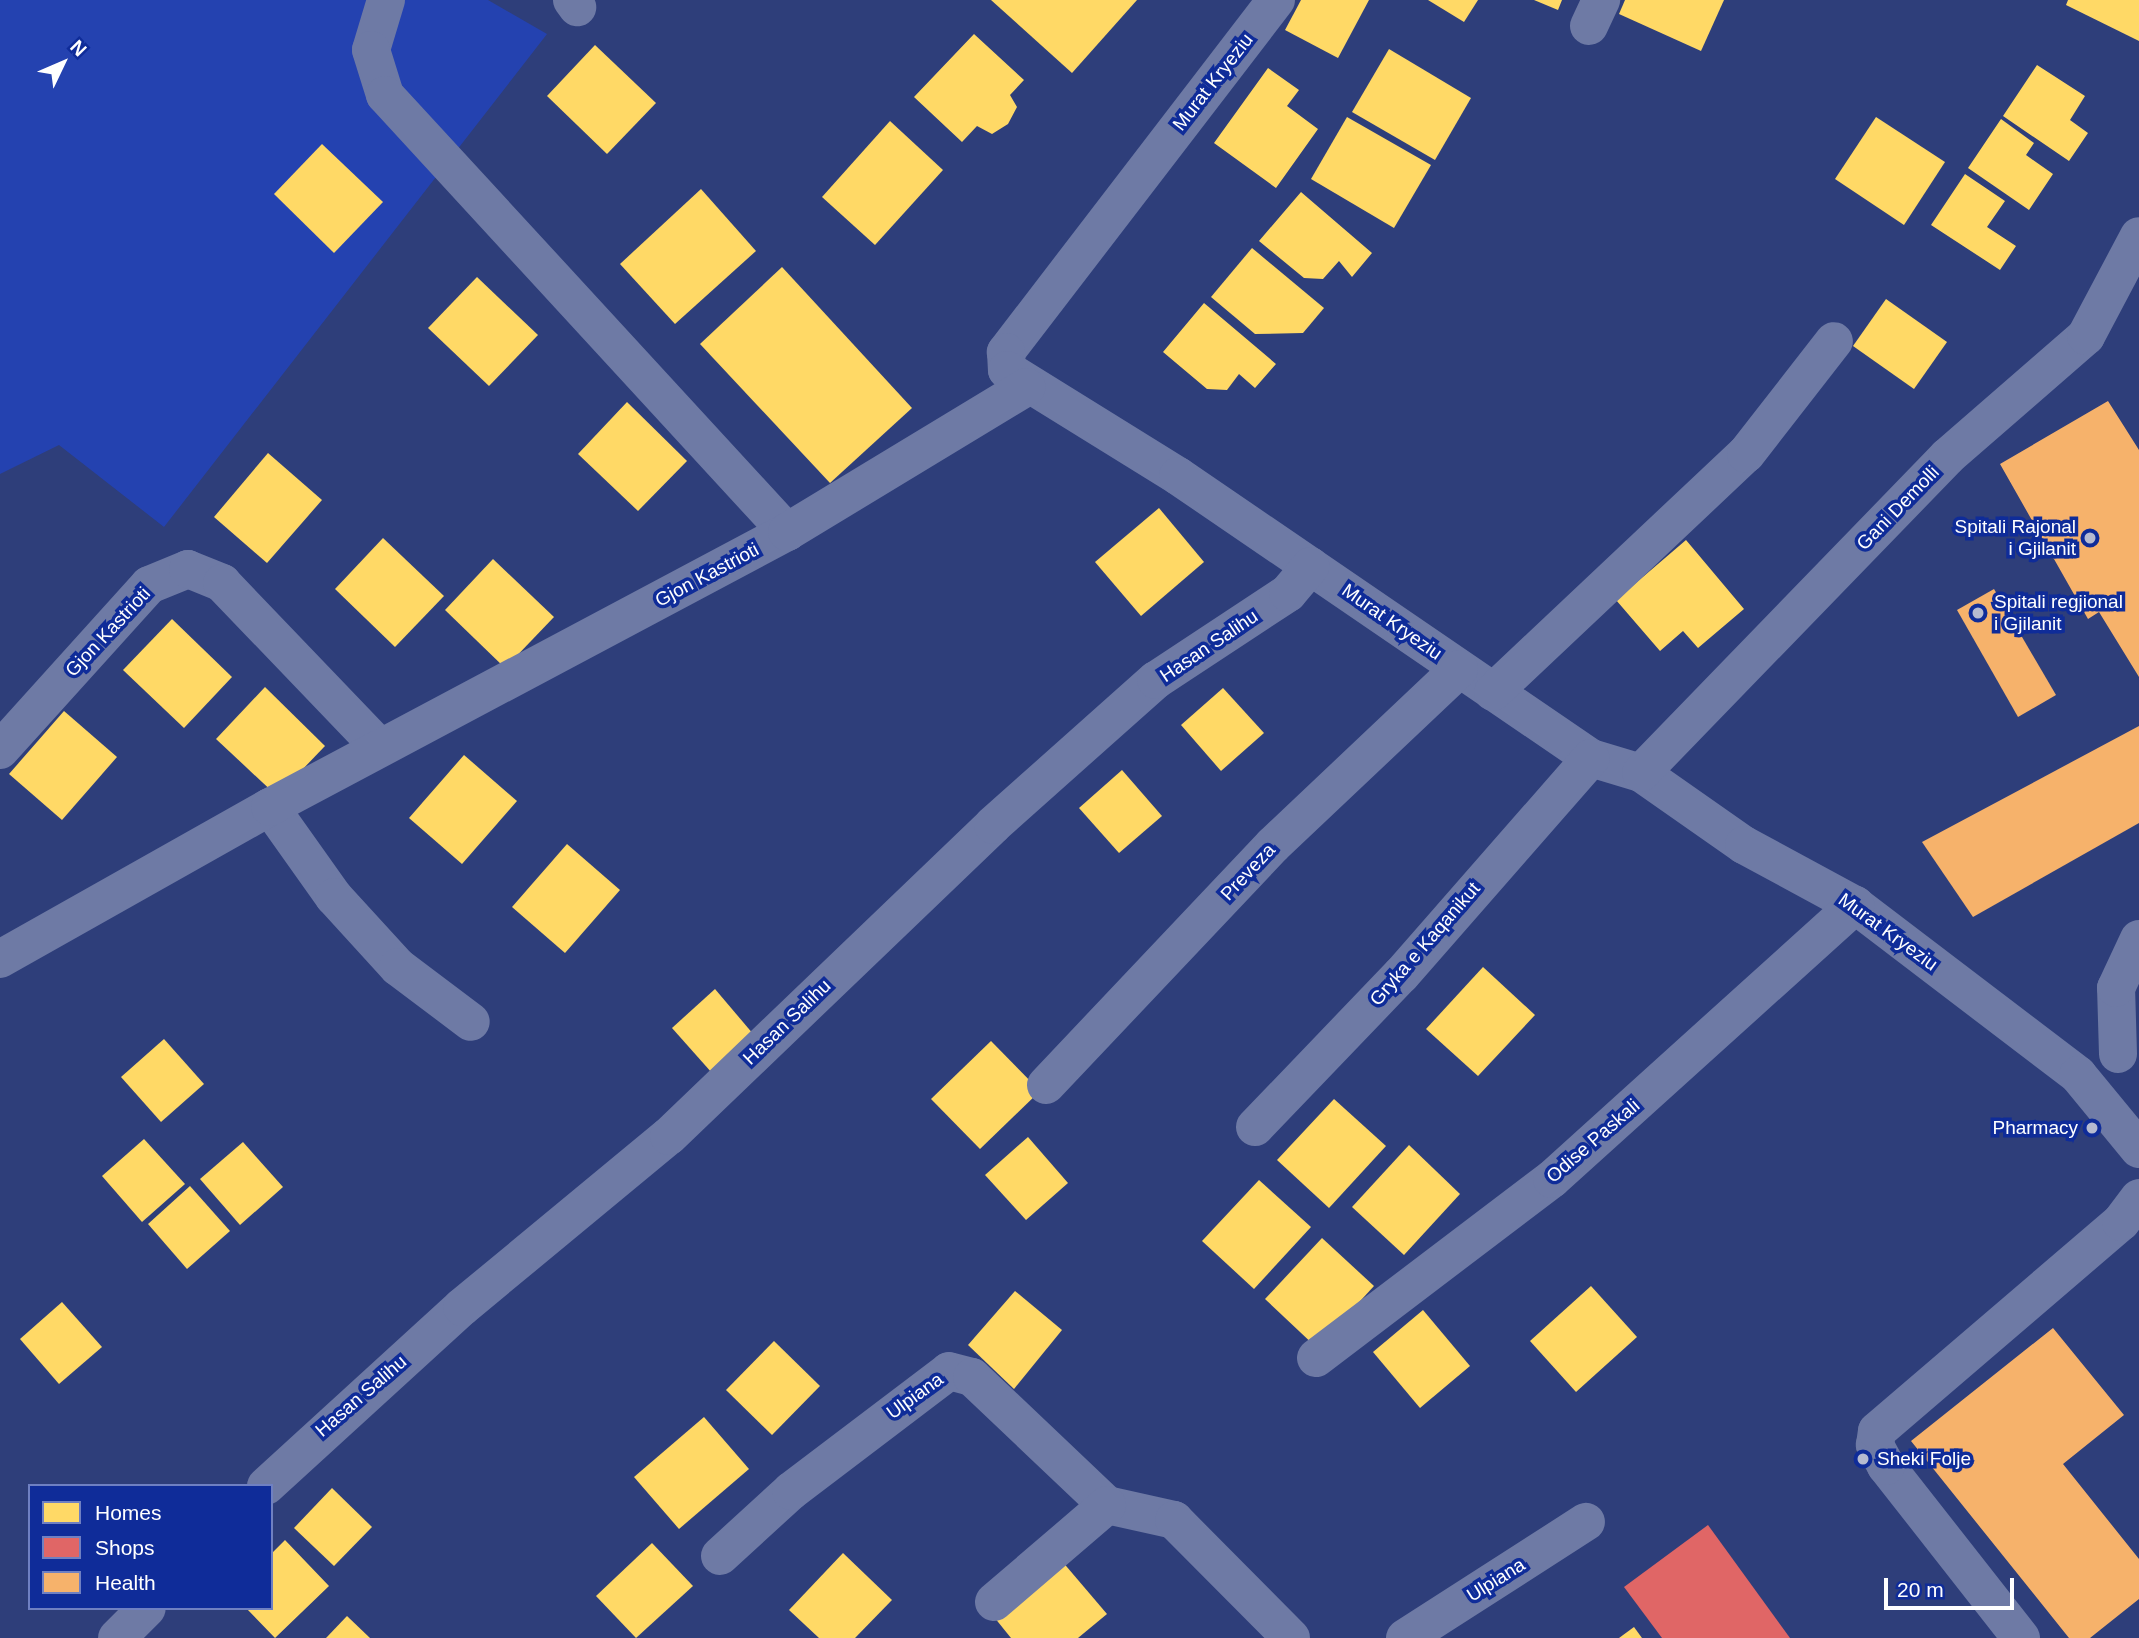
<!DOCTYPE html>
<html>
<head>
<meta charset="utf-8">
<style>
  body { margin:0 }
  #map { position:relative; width:2139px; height:1638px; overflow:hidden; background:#2e3e7a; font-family:Arial,sans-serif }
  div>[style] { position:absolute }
  .green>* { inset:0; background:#2442b0 }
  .homes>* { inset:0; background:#ffd966 }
  .shops>* { inset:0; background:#e06666 }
  .health>* { inset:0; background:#f6b26b }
  .minor>* { height:38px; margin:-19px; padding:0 19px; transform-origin:19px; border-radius:19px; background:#6e7aa5 }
  .dots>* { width:19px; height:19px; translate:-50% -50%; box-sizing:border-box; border:4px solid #0f2c99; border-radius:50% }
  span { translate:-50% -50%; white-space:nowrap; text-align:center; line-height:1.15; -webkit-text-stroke:7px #0f2c99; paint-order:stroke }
  .street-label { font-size:19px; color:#fff }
  .poi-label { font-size:19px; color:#fff }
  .right { translate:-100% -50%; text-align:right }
  .left { translate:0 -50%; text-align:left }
  .legend { position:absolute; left:28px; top:1484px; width:245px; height:126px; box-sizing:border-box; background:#0f2c99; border:2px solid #6f80c2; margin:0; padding:9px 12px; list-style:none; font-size:21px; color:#fff }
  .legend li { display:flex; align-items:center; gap:14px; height:35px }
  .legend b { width:35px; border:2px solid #6f80c2 }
  .north { position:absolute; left:28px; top:28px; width:70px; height:70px; -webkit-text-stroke:5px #0f2c99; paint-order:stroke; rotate:46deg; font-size:19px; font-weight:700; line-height:28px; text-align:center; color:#fff }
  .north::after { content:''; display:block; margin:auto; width:24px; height:32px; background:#fff; clip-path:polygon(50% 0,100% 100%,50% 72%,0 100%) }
  .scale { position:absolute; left:1884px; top:1578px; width:130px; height:32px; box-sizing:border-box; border:4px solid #fff; border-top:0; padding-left:9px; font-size:21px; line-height:24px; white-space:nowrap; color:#fff; -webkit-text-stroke:5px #0f2c99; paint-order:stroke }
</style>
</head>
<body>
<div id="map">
  <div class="green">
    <div style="clip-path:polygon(0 0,488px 0,547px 34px,164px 527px,59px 445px,0 474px)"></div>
  </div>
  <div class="homes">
    <div style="clip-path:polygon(991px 0,1137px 0,1072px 73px)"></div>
    <div style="clip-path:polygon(1301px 0,1369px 0,1338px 58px,1285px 30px)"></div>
    <div style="clip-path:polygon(1428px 0,1478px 0,1464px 22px)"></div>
    <div style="clip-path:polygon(1534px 0,1562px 0,1558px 10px)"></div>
    <div style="clip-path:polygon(1625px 0,1724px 0,1701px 51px,1619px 14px)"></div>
    <div style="clip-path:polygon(2068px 0,2139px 0,2139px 41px,2066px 5px)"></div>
    <div style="clip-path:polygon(974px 34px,1024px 80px,1010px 95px,1017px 107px,1008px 124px,992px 134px,977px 126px,962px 142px,914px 97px)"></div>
    <div style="clip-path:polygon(595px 45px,656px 103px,607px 154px,547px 96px)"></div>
    <div style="clip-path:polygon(1389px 49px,1471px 98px,1435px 160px,1352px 112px)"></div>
    <div style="clip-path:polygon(2037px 65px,2085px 96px,2070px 120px,2088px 133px,2069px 161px,2003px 116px)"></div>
    <div style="clip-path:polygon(1268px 68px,1299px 90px,1287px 106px,1318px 129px,1276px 188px,1214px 143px)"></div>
    <div style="clip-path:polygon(1347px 117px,1431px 165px,1394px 228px,1311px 179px)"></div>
    <div style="clip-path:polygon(1876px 117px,1945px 162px,1904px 225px,1835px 179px)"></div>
    <div style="clip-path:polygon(2001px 119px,2034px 143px,2026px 155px,2053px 174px,2029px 210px,1968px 168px)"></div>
    <div style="clip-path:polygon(890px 121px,943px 170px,875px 245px,822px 197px)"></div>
    <div style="clip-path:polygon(322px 144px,383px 202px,334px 253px,274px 194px)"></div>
    <div style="clip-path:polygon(1965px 174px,2005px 201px,1987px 227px,2016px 246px,2000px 270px,1931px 225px)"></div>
    <div style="clip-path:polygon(701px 189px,756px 251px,675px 324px,620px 264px)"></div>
    <div style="clip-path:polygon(1301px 192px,1372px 253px,1352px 277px,1339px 261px,1323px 279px,1304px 278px,1259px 241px)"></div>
    <div style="clip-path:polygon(1252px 248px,1324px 308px,1303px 333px,1255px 334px,1211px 297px)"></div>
    <div style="clip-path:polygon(782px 267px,912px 408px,830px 483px,700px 344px)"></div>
    <div style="clip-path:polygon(477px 277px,538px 335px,489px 386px,428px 328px)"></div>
    <div style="clip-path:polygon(1886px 299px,1947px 342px,1914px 389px,1853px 346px)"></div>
    <div style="clip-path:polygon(1204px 303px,1276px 364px,1255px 388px,1239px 374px,1227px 390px,1207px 389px,1163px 352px)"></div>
    <div style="clip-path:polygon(627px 402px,687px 461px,638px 511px,578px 454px)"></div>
    <div style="clip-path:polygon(268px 453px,322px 500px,267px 563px,214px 517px)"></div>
    <div style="clip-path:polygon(1159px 508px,1204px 562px,1141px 616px,1095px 562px)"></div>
    <div style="clip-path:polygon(383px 538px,444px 596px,395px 647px,335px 589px)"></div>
    <div style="clip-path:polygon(1686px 540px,1744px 609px,1698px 648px,1683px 631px,1660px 651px,1616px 600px)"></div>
    <div style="clip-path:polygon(493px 559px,554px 617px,505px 668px,445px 610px)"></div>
    <div style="clip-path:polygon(172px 619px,232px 677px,184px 728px,123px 670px)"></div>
    <div style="clip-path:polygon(265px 687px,325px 746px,277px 796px,216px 739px)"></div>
    <div style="clip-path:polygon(1223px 688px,1264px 733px,1221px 771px,1181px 725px)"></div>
    <div style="clip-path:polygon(64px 711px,117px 757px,62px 820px,9px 774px)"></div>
    <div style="clip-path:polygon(464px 755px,517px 801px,462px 864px,409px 818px)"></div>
    <div style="clip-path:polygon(1122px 770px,1162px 816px,1119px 853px,1079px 808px)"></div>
    <div style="clip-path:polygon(567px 844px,620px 890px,565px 953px,512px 907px)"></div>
    <div style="clip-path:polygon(1483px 967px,1535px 1015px,1478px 1076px,1426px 1029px)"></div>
    <div style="clip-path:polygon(715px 989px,754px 1035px,712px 1073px,672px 1028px)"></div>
    <div style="clip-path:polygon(164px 1039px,204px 1084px,161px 1122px,121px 1077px)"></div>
    <div style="clip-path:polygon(991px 1041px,1040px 1091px,980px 1149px,931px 1099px)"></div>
    <div style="clip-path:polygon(1334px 1099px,1386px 1146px,1329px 1208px,1277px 1160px)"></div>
    <div style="clip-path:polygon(1028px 1137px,1068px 1183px,1026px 1220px,985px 1175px)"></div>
    <div style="clip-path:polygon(144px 1139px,185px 1184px,142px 1222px,102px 1176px)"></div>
    <div style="clip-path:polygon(243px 1142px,283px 1187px,240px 1225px,200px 1179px)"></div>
    <div style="clip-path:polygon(1409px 1145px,1460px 1194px,1404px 1255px,1352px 1207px)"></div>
    <div style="clip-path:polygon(1259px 1180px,1311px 1227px,1254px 1289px,1202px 1241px)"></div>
    <div style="clip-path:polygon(190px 1186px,230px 1231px,187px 1269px,148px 1224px)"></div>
    <div style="clip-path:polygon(1322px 1238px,1374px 1286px,1317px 1348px,1265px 1299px)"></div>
    <div style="clip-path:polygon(1591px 1286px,1637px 1337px,1576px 1392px,1530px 1341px)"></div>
    <div style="clip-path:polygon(1015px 1291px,1062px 1330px,1014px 1389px,968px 1345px)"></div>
    <div style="clip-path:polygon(62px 1302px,102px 1347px,59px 1384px,20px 1339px)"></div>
    <div style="clip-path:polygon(1423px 1310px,1470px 1366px,1420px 1408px,1373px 1352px)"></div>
    <div style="clip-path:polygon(774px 1341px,820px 1386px,772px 1435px,726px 1390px)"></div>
    <div style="clip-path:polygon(704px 1417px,749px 1469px,679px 1529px,634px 1477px)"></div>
    <div style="clip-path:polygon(332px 1488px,372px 1527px,334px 1566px,294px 1528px)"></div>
    <div style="clip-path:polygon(285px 1540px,329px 1586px,275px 1638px,246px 1608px,271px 1608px,271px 1554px)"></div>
    <div style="clip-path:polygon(652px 1543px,693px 1586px,636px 1638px,596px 1596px)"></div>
    <div style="clip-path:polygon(843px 1553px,892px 1600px,855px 1638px,819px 1638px,789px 1610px)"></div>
    <div style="clip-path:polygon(1061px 1560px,1107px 1614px,1078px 1638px,1011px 1638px,994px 1617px)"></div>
    <div style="clip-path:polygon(347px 1616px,370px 1638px,326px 1638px)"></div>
    <div style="clip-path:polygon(1634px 1627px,1642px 1638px,1619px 1638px)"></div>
  </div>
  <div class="shops">
    <div style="clip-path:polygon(1708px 1525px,1790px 1638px,1662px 1638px,1624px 1587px)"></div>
  </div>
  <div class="health">
    <div style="clip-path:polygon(2108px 401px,2139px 450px,2139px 677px,2099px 612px,2088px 619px,2000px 464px)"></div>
    <div style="clip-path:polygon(1994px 589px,2056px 695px,2018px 717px,1957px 610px)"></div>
    <div style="clip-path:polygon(2139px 726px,2139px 823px,1973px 917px,1922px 842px)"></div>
    <div style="clip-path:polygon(2053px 1328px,2124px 1415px,2063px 1464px,2139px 1559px,2139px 1599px,2090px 1638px,2069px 1638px,1911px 1441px)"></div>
  </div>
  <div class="minor">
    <div style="left:386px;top:0;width:52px;rotate:106.7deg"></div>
    <div style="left:371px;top:50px;width:47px;rotate:72.7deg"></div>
    <div style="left:385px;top:95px;width:594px;rotate:47.39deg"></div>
    <div style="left:572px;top:0;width:9px;rotate:54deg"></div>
    <div style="left:1276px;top:0;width:444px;rotate:127.5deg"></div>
    <div style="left:1006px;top:352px;width:18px;rotate:87deg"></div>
    <div style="left:1007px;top:370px;width:201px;rotate:31.8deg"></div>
    <div style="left:1178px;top:476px;width:500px;rotate:34.33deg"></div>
    <div style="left:1591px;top:758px;width:52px;rotate:16.7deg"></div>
    <div style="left:1641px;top:773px;width:126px;rotate:35deg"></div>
    <div style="left:1744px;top:845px;width:126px;rotate:28.4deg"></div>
    <div style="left:1855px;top:905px;width:280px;rotate:37.3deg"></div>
    <div style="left:2078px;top:1075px;width:96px;rotate:50.5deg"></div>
    <div style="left:1589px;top:26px;width:29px;rotate:-65deg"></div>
    <div style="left:1493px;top:692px;width:347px;rotate:-43.3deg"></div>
    <div style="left:1746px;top:454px;width:143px;rotate:-52.1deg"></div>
    <div style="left:0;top:750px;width:222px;rotate:-47.9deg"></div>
    <div style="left:149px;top:585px;width:42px;rotate:-22.3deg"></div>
    <div style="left:188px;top:569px;width:37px;rotate:22deg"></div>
    <div style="left:222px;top:583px;width:228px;rotate:46.2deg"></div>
    <div style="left:1641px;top:773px;width:440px;rotate:-45.9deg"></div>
    <div style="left:1947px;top:457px;width:184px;rotate:-41deg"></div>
    <div style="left:2086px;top:336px;width:113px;rotate:-62.1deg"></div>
    <div style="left:270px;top:807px;width:110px;rotate:54.6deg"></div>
    <div style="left:334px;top:897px;width:95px;rotate:47.6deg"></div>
    <div style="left:398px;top:967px;width:91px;rotate:37deg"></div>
    <div style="left:0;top:959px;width:310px;rotate:-29.4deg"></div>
    <div style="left:270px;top:807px;width:586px;rotate:-28.01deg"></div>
    <div style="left:787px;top:532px;width:280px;rotate:-31.2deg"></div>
    <div style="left:2118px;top:1054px;width:66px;rotate:-91.7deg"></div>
    <div style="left:2116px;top:988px;width:54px;rotate:-64.9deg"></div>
    <div style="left:1046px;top:1085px;width:330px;rotate:-46.6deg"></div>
    <div style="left:1273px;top:845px;width:256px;rotate:-43.4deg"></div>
    <div style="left:1255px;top:1127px;width:211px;rotate:-46.2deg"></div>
    <div style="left:1401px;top:975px;width:288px;rotate:-48.8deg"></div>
    <div style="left:1316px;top:1358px;width:296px;rotate:-37.2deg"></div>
    <div style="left:1552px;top:1179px;width:409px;rotate:-42.1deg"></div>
    <div style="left:266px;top:1486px;width:265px;rotate:-42.4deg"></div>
    <div style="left:462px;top:1307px;width:268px;rotate:-39.6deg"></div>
    <div style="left:669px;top:1136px;width:449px;rotate:-43.8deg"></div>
    <div style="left:993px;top:825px;width:218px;rotate:-41.7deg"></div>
    <div style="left:1156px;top:680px;width:158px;rotate:-33.4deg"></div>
    <div style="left:1288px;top:593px;width:35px;rotate:-50deg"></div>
    <div style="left:720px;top:1556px;width:96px;rotate:-42.5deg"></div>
    <div style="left:791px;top:1491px;width:198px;rotate:-37.2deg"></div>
    <div style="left:949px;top:1371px;width:24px;rotate:15deg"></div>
    <div style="left:972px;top:1377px;width:186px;rotate:43.5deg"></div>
    <div style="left:1107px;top:1505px;width:69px;rotate:12.6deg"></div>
    <div style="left:1174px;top:1520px;width:166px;rotate:45.2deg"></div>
    <div style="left:994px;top:1602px;width:149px;rotate:-40.6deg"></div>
    <div style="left:117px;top:1638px;width:42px;rotate:-45deg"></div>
    <div style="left:1405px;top:1638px;width:215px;rotate:-32.7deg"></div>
    <div style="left:2021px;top:1638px;width:219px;rotate:-128.1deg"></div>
    <div style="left:1886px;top:1466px;width:24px;rotate:-118deg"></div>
    <div style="left:1875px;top:1445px;width:14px;rotate:-82deg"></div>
    <div style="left:1877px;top:1431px;width:321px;rotate:-40.6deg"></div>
    <div style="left:2121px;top:1222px;width:30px;rotate:-53deg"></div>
  </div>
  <div class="dots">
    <div style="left:2090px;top:538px;background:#b6bbd0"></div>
    <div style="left:1978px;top:613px;background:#b6bbd0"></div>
    <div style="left:2092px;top:1128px;background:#b6bbd0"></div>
    <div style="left:1863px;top:1459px;background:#b6bbd0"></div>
  </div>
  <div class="street-label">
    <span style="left:1213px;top:82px;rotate:-52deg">Murat Kryeziu</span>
    <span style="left:1898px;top:508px;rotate:-46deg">Gani Demolli</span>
    <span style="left:707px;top:575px;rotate:-28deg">Gjon Kastrioti</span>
    <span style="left:1392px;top:622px;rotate:35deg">Murat Kryeziu</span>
    <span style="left:108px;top:632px;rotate:-47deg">Gjon Kastrioti</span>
    <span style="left:1209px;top:646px;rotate:-34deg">Hasan Salihu</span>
    <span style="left:1248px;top:872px;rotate:-47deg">Preveza</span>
    <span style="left:1888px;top:932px;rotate:36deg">Murat Kryeziu</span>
    <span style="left:1425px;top:944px;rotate:-49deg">Gryka e Kaqanikut</span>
    <span style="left:787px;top:1022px;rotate:-44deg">Hasan Salihu</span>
    <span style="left:1593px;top:1141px;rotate:-41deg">Odise Paskali</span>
    <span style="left:361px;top:1396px;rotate:-41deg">Hasan Salihu</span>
    <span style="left:915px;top:1396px;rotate:-36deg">Ulpiana</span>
    <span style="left:1496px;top:1580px;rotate:-32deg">Ulpiana</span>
  </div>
  <div class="poi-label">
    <span class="right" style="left:2076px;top:538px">Spitali Rajonal<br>i Gjilanit</span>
    <span class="left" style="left:1994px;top:613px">Spitali regjional<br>i Gjilanit</span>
    <span class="right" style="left:2078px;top:1128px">Pharmacy</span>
    <span class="left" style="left:1877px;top:1459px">Sheki Folje</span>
  </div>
  <ul class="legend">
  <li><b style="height:19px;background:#ffd966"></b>Homes</li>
  <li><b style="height:19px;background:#e06666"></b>Shops</li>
  <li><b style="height:19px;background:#f6b26b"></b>Health</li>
  </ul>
  <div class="north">N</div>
  <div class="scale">20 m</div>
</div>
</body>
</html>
